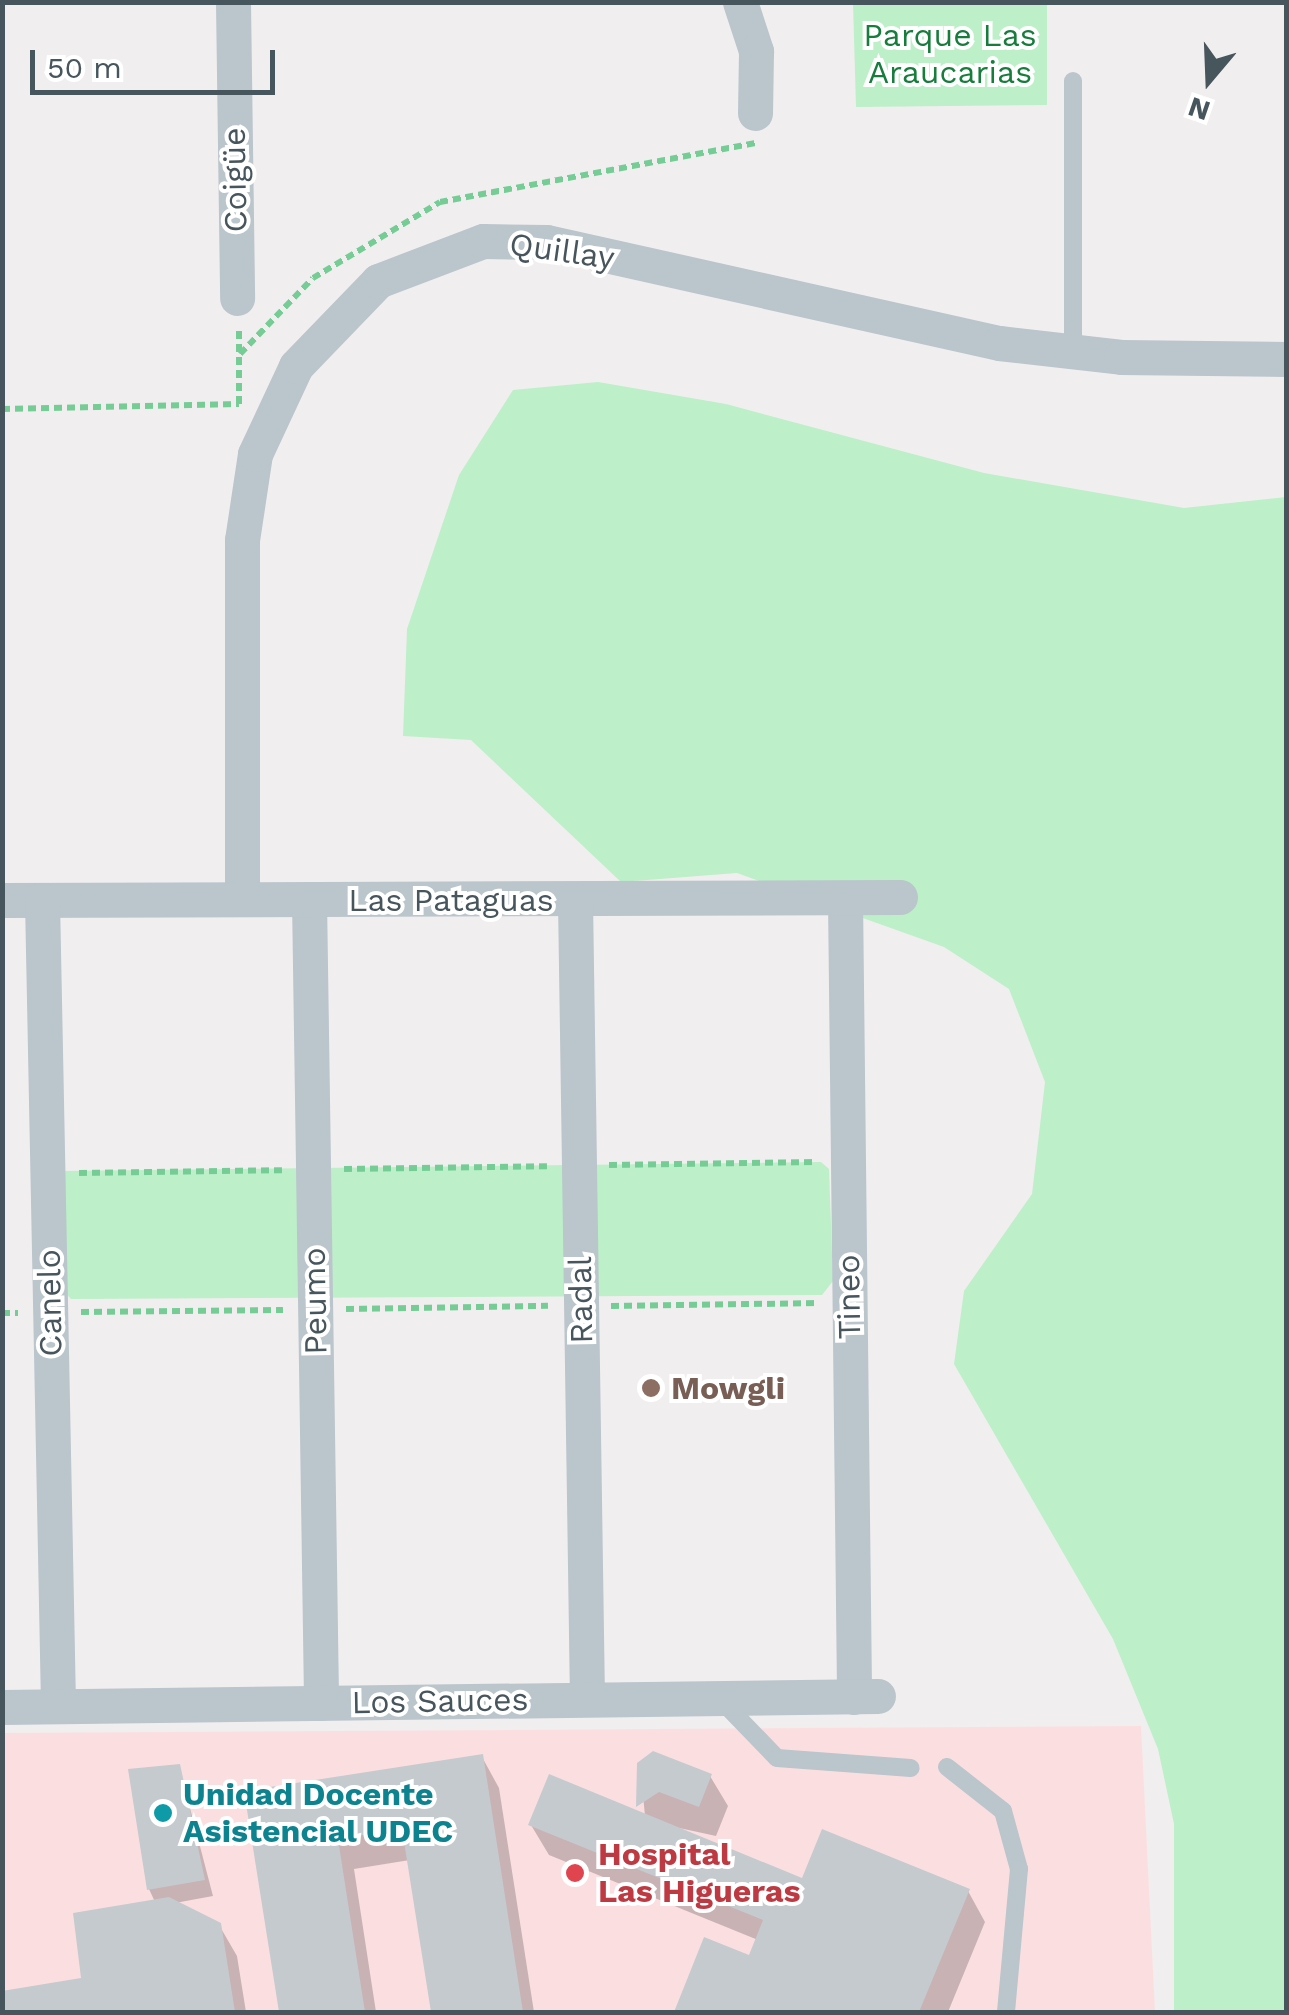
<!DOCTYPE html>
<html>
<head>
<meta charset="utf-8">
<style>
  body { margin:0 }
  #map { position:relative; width:1289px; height:2015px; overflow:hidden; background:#f1eeef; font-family:"Work Sans",sans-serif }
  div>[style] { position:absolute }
  .medical>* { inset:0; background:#fbdfe0 }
  .green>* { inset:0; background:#bdefc9 }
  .shadow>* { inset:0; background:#0003 }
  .building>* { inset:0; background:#c5cace }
  .path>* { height:6px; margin-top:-3px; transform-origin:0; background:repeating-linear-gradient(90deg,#75cd95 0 8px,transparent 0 13px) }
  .service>* { height:18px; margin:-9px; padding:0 9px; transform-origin:9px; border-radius:9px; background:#bac5cc }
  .minor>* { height:35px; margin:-17.5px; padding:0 17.5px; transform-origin:17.5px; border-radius:17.5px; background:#bac5cc }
  .dots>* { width:28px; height:28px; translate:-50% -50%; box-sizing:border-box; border:5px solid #fff; border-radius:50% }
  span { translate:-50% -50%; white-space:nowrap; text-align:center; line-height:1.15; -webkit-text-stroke:8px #fff; paint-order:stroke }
  .park-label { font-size:32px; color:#177d3c }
  .street-label { font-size:32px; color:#47555c }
  .education-label { font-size:32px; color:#785e54; font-weight:700 }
  .left { translate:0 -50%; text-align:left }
  .culture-label { font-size:32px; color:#0d838f; font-weight:700 }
  .health-label { font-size:32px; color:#be3a42; font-weight:700 }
  .frame { position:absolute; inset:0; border:5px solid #47555c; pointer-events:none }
  .north { position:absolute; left:1159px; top:30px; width:100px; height:100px; -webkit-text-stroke:8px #fff; paint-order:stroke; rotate:199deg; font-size:28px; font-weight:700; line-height:40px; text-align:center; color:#47555c }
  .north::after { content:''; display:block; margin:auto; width:35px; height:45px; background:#47555c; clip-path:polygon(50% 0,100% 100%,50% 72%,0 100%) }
  .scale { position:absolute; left:30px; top:50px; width:245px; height:45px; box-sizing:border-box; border:5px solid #47555c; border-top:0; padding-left:12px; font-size:30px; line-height:35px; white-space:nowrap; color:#47555c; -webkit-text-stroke:8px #fff; paint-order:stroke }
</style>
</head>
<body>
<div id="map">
  <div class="medical">
    <div style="clip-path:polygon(1141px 1726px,1155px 2012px,3px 2012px,2px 1733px)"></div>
  </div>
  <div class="green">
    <div style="clip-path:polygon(853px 3px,1047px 3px,1047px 105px,856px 107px)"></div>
    <div style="clip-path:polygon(598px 382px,726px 404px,984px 473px,1184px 508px,1286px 497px,1286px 2012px,1174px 2012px,1174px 1824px,1158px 1749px,1113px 1639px,954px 1364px,964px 1291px,1032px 1194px,1045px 1082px,1009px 989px,944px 947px,737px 873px,621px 882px,471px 740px,403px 736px,407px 629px,459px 475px,513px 390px)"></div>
    <div style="clip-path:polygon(821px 1162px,829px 1169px,833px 1281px,822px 1295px,71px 1299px,61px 1288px,62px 1171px)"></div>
  </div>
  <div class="shadow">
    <div style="clip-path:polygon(482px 1757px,499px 1788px,534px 2012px,433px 2012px,410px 1860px,354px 1869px,376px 2012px,282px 2012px,247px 1793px)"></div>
    <div style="clip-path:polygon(640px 1765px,710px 1776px,728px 1806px,716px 1836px,670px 1826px,804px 1881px,968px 1891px,985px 1922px,948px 2012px,677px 2012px,706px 1941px,750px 1959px,758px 1940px,549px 1855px,531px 1825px,645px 1816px)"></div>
    <div style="clip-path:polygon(179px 1766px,213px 1896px,175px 1903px,219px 1925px,237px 1956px,246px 2012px,2px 2012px,2px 1993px,84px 1980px,155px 1902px,149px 1889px)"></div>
  </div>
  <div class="building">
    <div style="clip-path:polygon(653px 1751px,712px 1774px,699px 1807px,659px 1792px,636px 1807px,637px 1763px)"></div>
    <div style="clip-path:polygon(483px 1754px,523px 2012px,431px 2012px,402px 1829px,338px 1839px,365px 2012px,279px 2012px,244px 1791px)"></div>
    <div style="clip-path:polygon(180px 1764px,205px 1880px,147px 1890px,128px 1769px)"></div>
    <div style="clip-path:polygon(549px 1774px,802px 1878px,822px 1829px,970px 1889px,919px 2012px,674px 2012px,704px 1937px,749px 1955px,763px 1920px,528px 1825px)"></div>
    <div style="clip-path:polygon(169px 1897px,221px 1923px,235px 2012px,2px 2012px,2px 1991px,81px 1978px,73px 1913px)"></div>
  </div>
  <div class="path">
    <div style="left:240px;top:354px;width:105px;rotate:-46.2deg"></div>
    <div style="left:313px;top:278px;width:148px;rotate:-30.9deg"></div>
    <div style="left:440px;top:202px;width:321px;rotate:-10.6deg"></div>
    <div style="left:2px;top:409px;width:237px;rotate:-1.2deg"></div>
    <div style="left:239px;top:404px;width:77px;rotate:-90deg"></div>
    <div style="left:609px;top:1165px;width:208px;rotate:-0.8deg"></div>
    <div style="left:344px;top:1169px;width:203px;rotate:-0.8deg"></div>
    <div style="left:79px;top:1173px;width:203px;rotate:-0.8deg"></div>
    <div style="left:611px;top:1306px;width:207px;rotate:-0.8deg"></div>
    <div style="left:346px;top:1309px;width:202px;rotate:-0.9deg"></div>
    <div style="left:81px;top:1312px;width:202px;rotate:-0.6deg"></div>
    <div style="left:2px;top:1313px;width:16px"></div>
  </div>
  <div class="service">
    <div style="left:1073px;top:81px;width:273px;rotate:90deg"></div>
    <div style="left:719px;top:1698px;width:83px;rotate:46deg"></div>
    <div style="left:777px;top:1758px;width:134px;rotate:4.3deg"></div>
    <div style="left:947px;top:1767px;width:71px;rotate:38.2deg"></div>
    <div style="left:1003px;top:1811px;width:60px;rotate:74.6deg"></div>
    <div style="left:1019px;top:1869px;width:144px;rotate:95.2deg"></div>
  </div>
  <div class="minor">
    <div style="left:233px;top:2px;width:296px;rotate:89.2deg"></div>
    <div style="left:740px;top:2px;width:52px;rotate:71.9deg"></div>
    <div style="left:756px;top:51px;width:62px;rotate:90.9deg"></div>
    <div style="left:845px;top:898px;width:799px;rotate:89.35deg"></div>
    <div style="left:242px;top:899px;width:359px;rotate:-90deg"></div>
    <div style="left:242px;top:540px;width:87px;rotate:-81.4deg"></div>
    <div style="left:255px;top:454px;width:97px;rotate:-65deg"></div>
    <div style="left:296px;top:366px;width:118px;rotate:-46deg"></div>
    <div style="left:378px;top:281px;width:112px;rotate:-20.9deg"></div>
    <div style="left:483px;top:241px;width:64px;rotate:0.9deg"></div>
    <div style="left:547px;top:242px;width:463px;rotate:12.6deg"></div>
    <div style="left:999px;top:343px;width:123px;rotate:6.5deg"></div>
    <div style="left:1121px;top:357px;width:165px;rotate:0.7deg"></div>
    <div style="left:309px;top:899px;width:804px;rotate:89.14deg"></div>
    <div style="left:2px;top:900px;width:898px;rotate:-0.19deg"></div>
    <div style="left:42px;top:900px;width:806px;rotate:88.86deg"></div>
    <div style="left:575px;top:900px;width:799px;rotate:89.14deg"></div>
    <div style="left:2px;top:1707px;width:876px;rotate:-0.72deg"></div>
  </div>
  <div class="dots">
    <div style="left:651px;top:1388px;background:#8d6e63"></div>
    <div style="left:163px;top:1813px;background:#0f9aa8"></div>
    <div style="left:575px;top:1873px;background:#e0444e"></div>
  </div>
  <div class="park-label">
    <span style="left:950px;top:54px">Parque Las<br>Araucarias</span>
  </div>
  <div class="street-label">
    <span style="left:235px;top:180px;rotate:-91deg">Coigüe</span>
    <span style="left:562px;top:251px;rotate:8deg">Quillay</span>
    <span style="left:451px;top:900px">Las Pataguas</span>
    <span style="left:849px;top:1297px;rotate:-91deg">Tineo</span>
    <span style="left:581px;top:1300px;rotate:-91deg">Radal</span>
    <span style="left:315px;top:1301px;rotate:-91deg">Peumo</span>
    <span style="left:50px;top:1303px;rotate:-91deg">Canelo</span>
    <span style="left:440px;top:1701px;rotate:-1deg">Los Sauces</span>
  </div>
  <div class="education-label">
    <span class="left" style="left:671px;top:1388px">Mowgli</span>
  </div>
  <div class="culture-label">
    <span class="left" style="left:183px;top:1813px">Unidad Docente<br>Asistencial UDEC</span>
  </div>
  <div class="health-label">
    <span class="left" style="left:598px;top:1873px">Hospital<br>Las Higueras</span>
  </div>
  <div class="frame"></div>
  <div class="north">N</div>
  <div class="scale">50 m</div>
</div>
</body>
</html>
